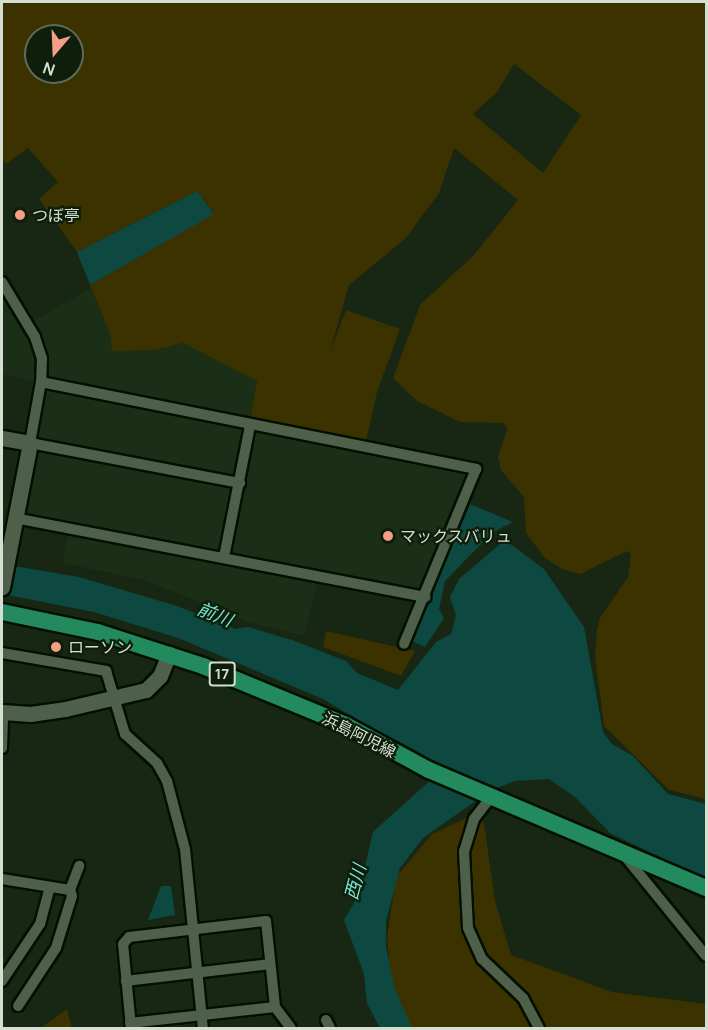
<!DOCTYPE html>
<html>
<head>
<meta charset="utf-8">
<style>
  body { margin:0 }
  #map { position:relative; width:708px; height:1030px; overflow:hidden; background:#172713; font-family:Manrope,"Noto Sans JP",sans-serif }
  div>[style] { position:absolute }
  .built>* { inset:0; background:#1a2f15 }
  .green>* { inset:0; background:#3b3200 }
  .water>* { inset:0; background:#0d4940 }
  .roads { filter:drop-shadow(2px 0 #031001) drop-shadow(-2px 0 #031001) drop-shadow(0 2px #031001) drop-shadow(0 -2px #031001) }
  .street>* { height:10px; margin:-5px; padding:0 5px; transform-origin:5px; border-radius:5px; background:#4e6049 }
  .secondary>* { height:15px; margin:-7.5px; padding:0 7.5px; transform-origin:7.5px; border-radius:7.5px; background:#4e6049 }
  .primary>* { height:16px; margin:-8px; padding:0 8px; transform-origin:8px; border-radius:8px; background:#23895f }
  .dots>* { width:16px; height:16px; translate:-50% -50%; box-sizing:border-box; border:3px solid #0e1e0a; border-radius:50% }
  span { translate:-50% -50%; white-space:nowrap; text-align:center; line-height:1.15; -webkit-text-stroke:4.5px #0e1e0a; paint-order:stroke }
  .shield-label span { padding:2px 4px; background:#0e1e0a; border:2px solid; border-radius:4px; -webkit-text-stroke-width:0 }
  .shield-label { font-size:15px; color:#d4dfd1; font-weight:700 }
  .poi-label { font-size:16px; color:#d4dfd1 }
  .left { translate:0 -50%; text-align:left }
  .street-label { font-size:16px; color:#d4dfd1 }
  .water-label { font-size:18px; color:#77e5d2; font-style:italic }
  .frame { position:absolute; inset:0; border:3px solid #d4dfd1; pointer-events:none }
  .north { position:absolute; left:24px; top:24px; width:60px; height:60px; box-sizing:border-box; background:#0e1e0a; border:2px solid #5d6b5a; border-radius:50%; rotate:199deg; font-size:16px; font-weight:700; line-height:24px; text-align:center; color:#d4dfd1 }
  .north::after { content:''; display:block; margin:auto; width:21px; height:27px; background:#f49e87; clip-path:polygon(50% 0,100% 100%,50% 72%,0 100%) }
</style>
</head>
<body>
<div id="map">
  <div class="built">
    <div style="clip-path:polygon(91px 288px,110px 334px,154px 350px,183px 343px,257px 381px,250px 421px,473px 470px,418px 601px,318px 580px,304px 636px,252px 623px,222px 611px,223px 606px,209px 601px,207px 605px,141px 579px,62px 563px,69px 531px,9px 520px,38px 382px,2px 374px,2px 295px,9px 289px,32px 322px)"></div>
  </div>
  <div class="green">
    <div style="clip-path:polygon(evenodd,2px 2px,706px 2px,706px 799px,669px 790px,604px 726px,595px 655px,597px 629px,600px 618px,628px 577px,631px 554px,627px 551px,580px 574px,562px 569px,544px 557px,526px 533px,524px 497px,501px 470px,498px 456px,507px 429px,504px 423px,460px 422px,417px 401px,393px 378px,420px 305px,474px 255px,518px 200px,454px 148px,439px 193px,406px 238px,349px 285px,330px 351px,346px 310px,400px 329px,377px 392px,365px 446px,250px 421px,257px 381px,183px 343px,154px 350px,112px 351px,110px 334px,90px 285px,214px 213px,197px 191px,77px 252px,39px 199px,58px 182px,28px 148px,6px 164px,2px 159px,2px 2px,36px 36px,72px 36px,72px 72px,36px 72px,36px 36px,2px 2px,514px 64px,581px 115px,543px 173px,473px 114px,497px 92px,514px 64px)"></div>
    <div style="clip-path:polygon(326px 631px,415px 651px,401px 676px,323px 647px)"></div>
    <div style="clip-path:polygon(475px 814px,484px 823px,495px 901px,511px 955px,612px 992px,706px 1004px,706px 1028px,408px 1028px,391px 985px,387px 937px,396px 877px,432px 834px)"></div>
    <div style="clip-path:polygon(67px 1009px,72px 1028px,41px 1028px)"></div>
  </div>
  <div class="water">
    <div style="clip-path:polygon(197px 191px,214px 214px,90px 285px,77px 252px)"></div>
    <div style="clip-path:polygon(470px 504px,513px 522px,492px 533px,445px 581px,439px 609px,444px 618px,425px 647px,412px 641px)"></div>
    <div style="clip-path:polygon(505px 540px,544px 569px,584px 627px,603px 732px,612px 744px,633px 756px,668px 794px,706px 804px,706px 879px,610px 833px,575px 797px,549px 779px,515px 781px,491px 790px,423px 838px,400px 868px,386px 921px,386px 946px,394px 986px,412px 1028px,380px 1028px,367px 1003px,364px 974px,344px 920px,358px 896px,373px 832px,445px 767px,394px 746px,385px 736px,323px 699px,178px 638px,94px 612px,2px 594px,2px 564px,79px 577px,177px 606px,235px 629px,248px 627px,292px 640px,346px 661px,357px 673px,398px 690px,436px 642px,451px 634px,456px 615px,450px 597px,459px 579px)"></div>
    <div style="clip-path:polygon(161px 886px,171px 886px,175px 915px,148px 920px)"></div>
  </div>
  <div class="roads">
    <div class="street">
      <div style="left:2px;top:282px;width:64px;rotate:59deg"></div>
      <div style="left:35px;top:337px;width:22px;rotate:72deg"></div>
      <div style="left:42px;top:358px;width:24px;rotate:92deg"></div>
      <div style="left:41px;top:382px;width:62px;rotate:100.2deg"></div>
      <div style="left:30px;top:443px;width:214px;rotate:10.8deg"></div>
      <div style="left:41px;top:382px;width:444px;rotate:11.3deg"></div>
      <div style="left:476px;top:469px;width:189px;rotate:112.4deg"></div>
      <div style="left:15px;top:518px;width:418px;rotate:10.9deg"></div>
      <div style="left:224px;top:557px;width:134px;rotate:-78.8deg"></div>
      <div style="left:2px;top:653px;width:106px;rotate:9.8deg"></div>
      <div style="left:106px;top:671px;width:66px;rotate:73.2deg"></div>
      <div style="left:125px;top:734px;width:43px;rotate:42.2deg"></div>
      <div style="left:157px;top:763px;width:21px;rotate:61deg"></div>
      <div style="left:167px;top:781px;width:70px;rotate:75.2deg"></div>
      <div style="left:185px;top:849px;width:180px;rotate:84.3deg"></div>
      <div style="left:2px;top:748px;width:36px;rotate:-88deg"></div>
      <div style="left:491px;top:797px;width:28px;rotate:128deg"></div>
      <div style="left:474px;top:819px;width:34px;rotate:107deg"></div>
      <div style="left:464px;top:851px;width:77px;rotate:87deg"></div>
      <div style="left:468px;top:928px;width:34px;rotate:66deg"></div>
      <div style="left:482px;top:959px;width:57px;rotate:43.6deg"></div>
      <div style="left:523px;top:998px;width:34px;rotate:62deg"></div>
      <div style="left:624px;top:855px;width:130px;rotate:50.9deg"></div>
      <div style="left:2px;top:879px;width:69px;rotate:9.2deg"></div>
      <div style="left:70px;top:890px;width:26px;rotate:-69deg"></div>
      <div style="left:2px;top:981px;width:69px;rotate:-56.3deg"></div>
      <div style="left:40px;top:924px;width:38px;rotate:-75deg"></div>
      <div style="left:126px;top:981px;width:145px;rotate:-6.7deg"></div>
      <div style="left:18px;top:1006px;width:69px;rotate:-56.8deg"></div>
      <div style="left:56px;top:948px;width:54px;rotate:-72.9deg"></div>
      <div style="left:72px;top:896px;width:6px;rotate:-108deg"></div>
      <div style="left:326px;top:1020px;width:9px;rotate:63deg"></div>
      <div style="left:130px;top:1023px;width:146px;rotate:-6.3deg"></div>
      <div style="left:131px;top:1028px;width:84px;rotate:-95.4deg"></div>
      <div style="left:123px;top:944px;width:9px;rotate:-49deg"></div>
      <div style="left:129px;top:937px;width:138px;rotate:-6.7deg"></div>
      <div style="left:266px;top:921px;width:86px;rotate:84deg"></div>
      <div style="left:275px;top:1007px;width:26px;rotate:53deg"></div>
    </div>
    <div class="secondary">
      <div style="left:2px;top:438px;width:28px;rotate:10deg"></div>
      <div style="left:30px;top:443px;width:147px;rotate:101deg"></div>
      <div style="left:2px;top:712px;width:28px;rotate:4deg"></div>
      <div style="left:30px;top:714px;width:35px;rotate:-8deg"></div>
      <div style="left:65px;top:709px;width:83px;rotate:-13.2deg"></div>
      <div style="left:146px;top:690px;width:20px;rotate:-45deg"></div>
      <div style="left:160px;top:676px;width:24px;rotate:-68deg"></div>
    </div>
    <div class="primary">
      <div style="left:2px;top:612px;width:98px;rotate:11.8deg"></div>
      <div style="left:98px;top:632px;width:110px;rotate:17.9deg"></div>
      <div style="left:203px;top:666px;width:155px;rotate:22.4deg"></div>
      <div style="left:346px;top:725px;width:94px;rotate:28.5deg"></div>
      <div style="left:429px;top:770px;width:301px;rotate:23.1deg"></div>
    </div>
  </div>
  <div class="dots">
    <div style="left:20px;top:215px;background:#f49e87"></div>
    <div style="left:388px;top:536px;background:#f49e87"></div>
    <div style="left:56px;top:647px;background:#f49e87"></div>
  </div>
  <div class="shield-label">
    <span style="left:222px;top:674px">17</span>
  </div>
  <div class="poi-label">
    <span class="left" style="left:32px;top:215px">つぼ亭</span>
    <span class="left" style="left:400px;top:536px">マックスバリュ</span>
    <span class="left" style="left:68px;top:647px">ローソン</span>
  </div>
  <div class="street-label">
    <span style="left:359px;top:735px;rotate:27deg">浜島阿児線</span>
  </div>
  <div class="water-label">
    <span style="left:215px;top:614px;rotate:22deg">前川</span>
    <span style="left:355px;top:882px;rotate:-75deg">西川</span>
  </div>
  <div class="frame"></div>
  <div class="north">N</div>
</div>
</body>
</html>
